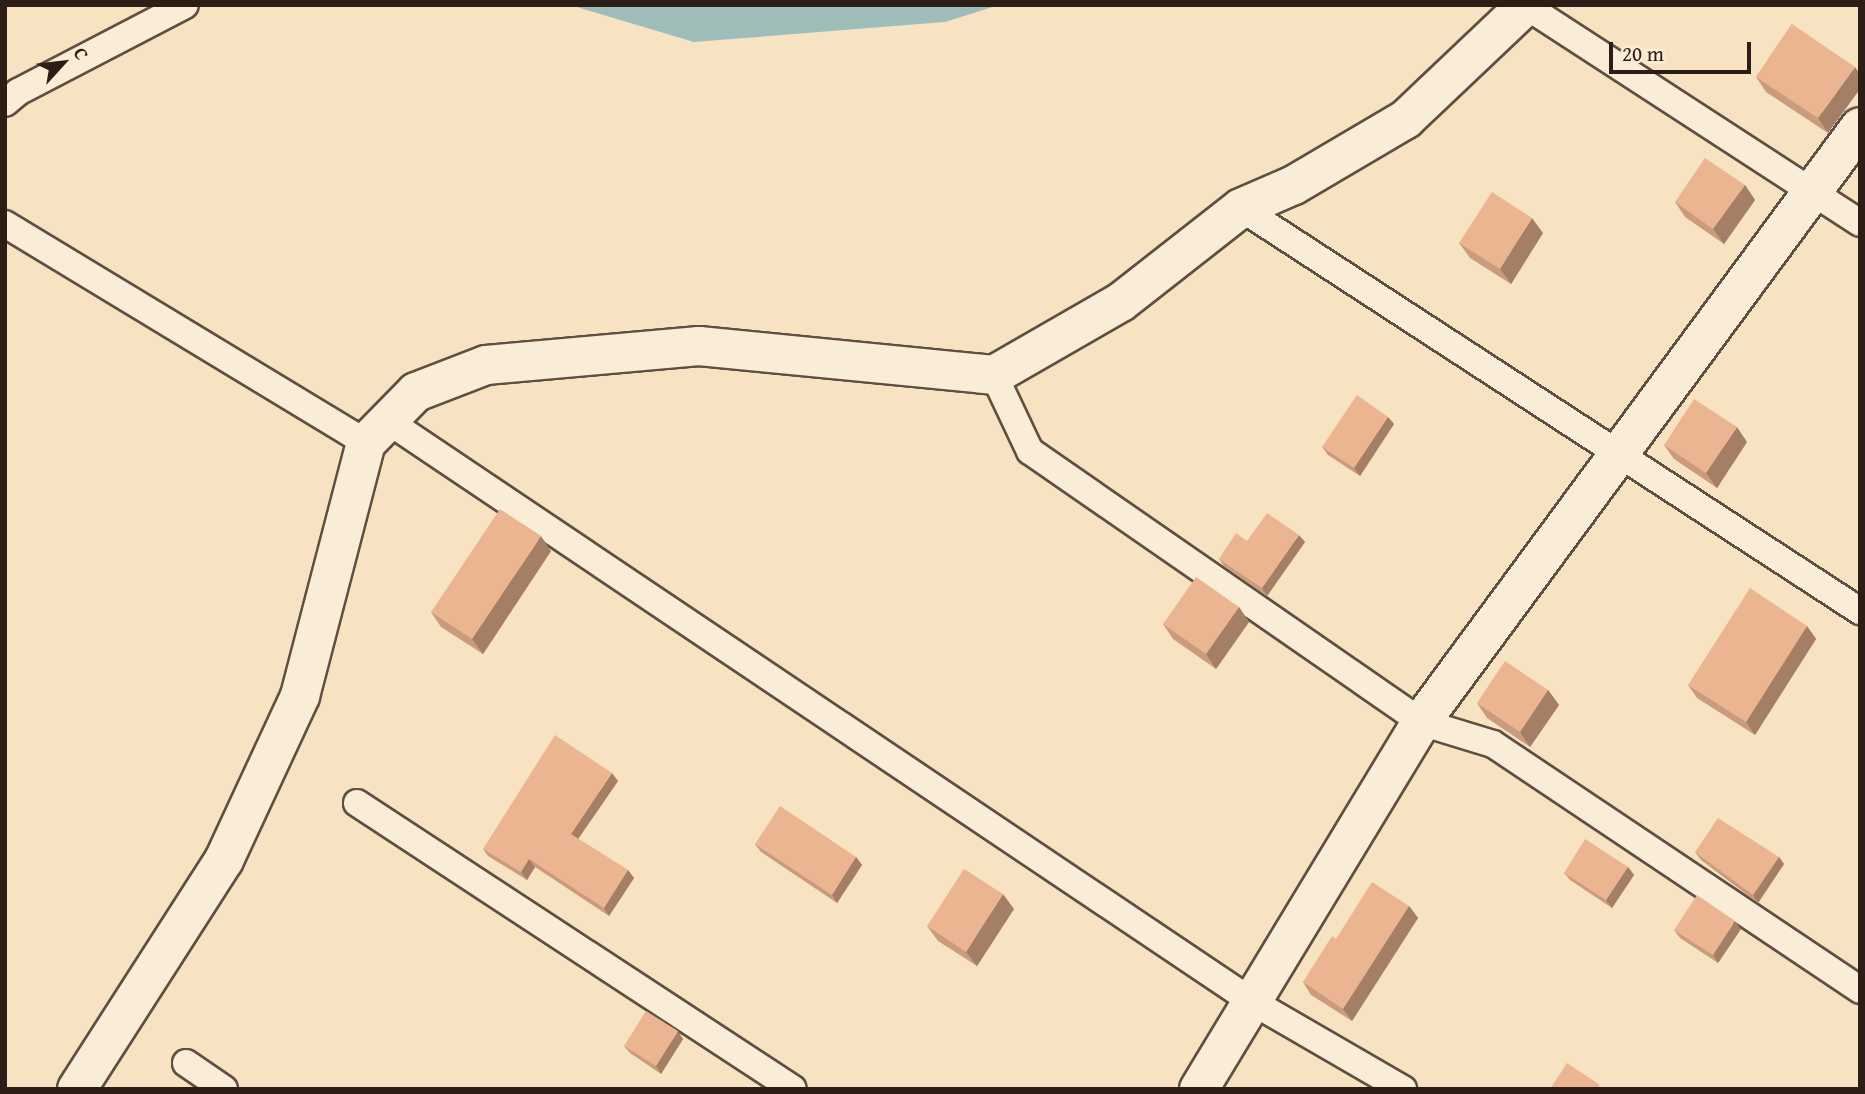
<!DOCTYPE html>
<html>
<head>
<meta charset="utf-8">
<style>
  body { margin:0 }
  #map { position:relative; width:1865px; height:1094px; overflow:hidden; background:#f7e3c2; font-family:"Gentium Book Plus",serif }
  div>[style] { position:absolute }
  .water>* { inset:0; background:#9ebdb9 }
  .roads { filter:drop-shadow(2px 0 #5f4f42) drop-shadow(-2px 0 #5f4f42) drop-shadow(0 2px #5f4f42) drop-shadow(0 -2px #5f4f42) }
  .service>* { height:26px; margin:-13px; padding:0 13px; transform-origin:13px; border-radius:13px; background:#faedd7 }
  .minor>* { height:38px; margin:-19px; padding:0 19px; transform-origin:19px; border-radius:19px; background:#faedd7 }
  .wall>* { inset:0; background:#ca9c7d }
  .shaded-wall>* { inset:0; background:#a47f66 }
  .building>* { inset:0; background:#ebb591 }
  span { translate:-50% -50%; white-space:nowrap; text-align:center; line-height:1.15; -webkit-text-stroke:5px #faedd7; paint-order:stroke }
  .frame { position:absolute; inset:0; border:7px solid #2c1e17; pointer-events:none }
  .north { position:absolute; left:28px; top:28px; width:70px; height:70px; -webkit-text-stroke:5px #faedd7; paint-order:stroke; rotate:63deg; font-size:19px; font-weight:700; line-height:28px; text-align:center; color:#2c1e17 }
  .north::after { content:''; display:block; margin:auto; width:24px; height:32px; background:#2c1e17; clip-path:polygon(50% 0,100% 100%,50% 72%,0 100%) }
  .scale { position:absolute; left:1609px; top:42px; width:142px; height:32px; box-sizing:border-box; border:4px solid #2c1e17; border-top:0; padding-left:9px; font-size:21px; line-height:24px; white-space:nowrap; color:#2c1e17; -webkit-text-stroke:5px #faedd7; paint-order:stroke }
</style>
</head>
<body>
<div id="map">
  <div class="water">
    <div style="clip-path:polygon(570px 5px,999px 5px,945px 22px,694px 42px)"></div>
  </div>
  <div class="roads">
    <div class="service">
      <div style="left:1526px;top:6px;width:398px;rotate:33deg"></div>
      <div style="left:5px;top:103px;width:17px;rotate:-40deg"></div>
      <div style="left:18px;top:92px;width:188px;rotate:-27.5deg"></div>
      <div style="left:1241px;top:208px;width:739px;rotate:33.07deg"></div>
      <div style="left:5px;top:224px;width:422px;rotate:31.2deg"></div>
      <div style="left:994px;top:375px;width:84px;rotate:64.7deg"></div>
      <div style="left:1030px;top:451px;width:476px;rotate:34.7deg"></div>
      <div style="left:1421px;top:722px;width:75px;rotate:17deg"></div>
      <div style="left:1493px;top:744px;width:442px;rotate:33.8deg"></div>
      <div style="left:388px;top:421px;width:1040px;rotate:33.9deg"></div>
      <div style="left:1251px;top:1001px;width:176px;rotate:30.1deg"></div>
      <div style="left:357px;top:803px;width:521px;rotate:33.26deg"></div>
      <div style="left:186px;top:1063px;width:46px;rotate:34.4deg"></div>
    </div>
    <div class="minor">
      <div style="left:77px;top:1089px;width:272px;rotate:-57.3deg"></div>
      <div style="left:224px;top:860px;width:181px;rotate:-65.1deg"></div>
      <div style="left:300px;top:696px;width:261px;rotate:-75.4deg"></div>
      <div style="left:366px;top:443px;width:71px;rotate:-45.6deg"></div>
      <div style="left:416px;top:392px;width:75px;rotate:-21.1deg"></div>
      <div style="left:486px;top:365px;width:214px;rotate:-5.1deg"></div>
      <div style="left:699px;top:346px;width:296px;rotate:5.6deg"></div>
      <div style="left:994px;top:375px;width:146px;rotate:-29.9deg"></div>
      <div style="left:1121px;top:302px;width:152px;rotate:-38.1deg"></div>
      <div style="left:1241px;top:208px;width:58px;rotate:-23.5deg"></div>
      <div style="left:1294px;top:185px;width:130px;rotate:-30.5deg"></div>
      <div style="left:1406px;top:119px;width:166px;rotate:-43.5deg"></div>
      <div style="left:1199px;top:1089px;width:429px;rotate:-58.8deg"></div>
      <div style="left:1421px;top:722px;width:739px;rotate:-53.58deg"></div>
    </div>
  </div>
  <div class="wall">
    <div style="clip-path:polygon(1792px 24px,1828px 133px,1766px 92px,1756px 77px)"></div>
    <div style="clip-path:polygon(1745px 185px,1755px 200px,1724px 244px,1685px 217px,1675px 202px)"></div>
    <div style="clip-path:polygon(1543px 233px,1511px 284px,1470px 258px,1459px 243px)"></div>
    <div style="clip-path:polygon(1388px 417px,1394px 424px,1360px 476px,1328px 455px,1322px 447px)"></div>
    <div style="clip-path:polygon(1747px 442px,1717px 488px,1674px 459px,1664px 445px)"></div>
    <div style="clip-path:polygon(1247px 541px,1305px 542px,1267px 596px,1224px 566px,1219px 559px)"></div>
    <div style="clip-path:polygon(551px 551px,483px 654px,441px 627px,431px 612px)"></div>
    <div style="clip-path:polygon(1239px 607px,1249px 622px,1216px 669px,1173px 639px,1163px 624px)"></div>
    <div style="clip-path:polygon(1807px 626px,1816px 639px,1755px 735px,1697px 698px,1688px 685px)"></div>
    <div style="clip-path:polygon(1548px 690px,1559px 705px,1530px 747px,1487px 718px,1477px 703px)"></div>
    <div style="clip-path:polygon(618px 781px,578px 839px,628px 870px,634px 878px,609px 916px,535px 867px,527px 880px,488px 856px,483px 849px)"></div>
    <div style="clip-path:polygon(755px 844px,856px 857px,862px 865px,837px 903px,761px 852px)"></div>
    <div style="clip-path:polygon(1695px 852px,1779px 857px,1784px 864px,1758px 903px,1701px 860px)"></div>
    <div style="clip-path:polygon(1628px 867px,1634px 875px,1612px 908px,1570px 880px,1564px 873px)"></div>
    <div style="clip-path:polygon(1409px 906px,1418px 918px,1352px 1021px,1311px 995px,1303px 982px,1336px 939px)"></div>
    <div style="clip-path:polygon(1014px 909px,977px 966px,938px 941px,927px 926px)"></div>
    <div style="clip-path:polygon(1741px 929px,1718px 963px,1680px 938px,1674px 930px)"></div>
    <div style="clip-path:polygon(683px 1039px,661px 1074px,630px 1053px,624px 1046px)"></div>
  </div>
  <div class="shaded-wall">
    <div style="clip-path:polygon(1855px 67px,1860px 74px,1860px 89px,1828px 133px,1818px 118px)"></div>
    <div style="clip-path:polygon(1745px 185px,1755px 200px,1724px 244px,1713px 229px)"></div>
    <div style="clip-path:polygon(1532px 218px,1543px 233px,1511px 284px,1500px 269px)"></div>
    <div style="clip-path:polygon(1388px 417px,1394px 424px,1360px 476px,1354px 468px)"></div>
    <div style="clip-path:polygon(1737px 427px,1747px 442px,1717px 488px,1706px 473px)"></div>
    <div style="clip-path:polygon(1299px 535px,1305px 542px,1267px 596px,1262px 588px)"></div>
    <div style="clip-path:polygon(541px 536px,551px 551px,483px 654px,472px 639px)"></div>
    <div style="clip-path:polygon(1239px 607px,1249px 622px,1216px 669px,1206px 654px)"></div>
    <div style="clip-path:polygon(1807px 626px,1816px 639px,1755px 735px,1746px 722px)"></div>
    <div style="clip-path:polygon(1548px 690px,1559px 705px,1530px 747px,1520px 732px)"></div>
    <div style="clip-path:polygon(612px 773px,618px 781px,576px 842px,571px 834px)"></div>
    <div style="clip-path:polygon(856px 857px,862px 865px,837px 903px,832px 895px)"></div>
    <div style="clip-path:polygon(1779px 857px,1784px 864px,1758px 903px,1753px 895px)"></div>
    <div style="clip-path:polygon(529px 859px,535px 867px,527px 880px,521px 872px)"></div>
    <div style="clip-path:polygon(1628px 867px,1634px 875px,1612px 908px,1606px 900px)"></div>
    <div style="clip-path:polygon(628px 870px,634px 878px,609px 916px,604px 908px)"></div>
    <div style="clip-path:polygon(1003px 894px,1014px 909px,977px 966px,966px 952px)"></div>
    <div style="clip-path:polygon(1409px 906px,1418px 918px,1352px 1021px,1343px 1009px)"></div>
    <div style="clip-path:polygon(1735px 921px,1741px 929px,1718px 963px,1713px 955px)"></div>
    <div style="clip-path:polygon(678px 1031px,683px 1039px,661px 1074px,656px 1066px)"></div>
  </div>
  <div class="building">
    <div style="clip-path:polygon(1792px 24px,1855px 67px,1818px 118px,1756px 77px)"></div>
    <div style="clip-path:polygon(1705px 158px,1745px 185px,1713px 229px,1675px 202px)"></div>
    <div style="clip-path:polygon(1492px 192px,1532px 218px,1500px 269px,1459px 243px)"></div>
    <div style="clip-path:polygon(1357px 395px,1388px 417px,1354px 468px,1322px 447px)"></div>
    <div style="clip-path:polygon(1694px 399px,1737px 427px,1706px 473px,1664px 445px)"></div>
    <div style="clip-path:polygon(500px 509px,541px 536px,472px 639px,431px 612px)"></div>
    <div style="clip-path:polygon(1267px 513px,1299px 535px,1262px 588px,1219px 559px,1236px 533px,1247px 541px)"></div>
    <div style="clip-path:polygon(1196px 577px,1239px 607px,1206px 654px,1163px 624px)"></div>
    <div style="clip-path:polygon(1750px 588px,1807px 626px,1746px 722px,1688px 685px)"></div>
    <div style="clip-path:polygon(1505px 661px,1548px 690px,1520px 732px,1477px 703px)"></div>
    <div style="clip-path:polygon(555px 735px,612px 773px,571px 834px,628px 870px,604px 908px,529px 859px,521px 872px,483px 849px)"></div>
    <div style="clip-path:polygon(780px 806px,856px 857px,832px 895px,755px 844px)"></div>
    <div style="clip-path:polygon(1718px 818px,1779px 857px,1753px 895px,1695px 852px)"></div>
    <div style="clip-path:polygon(1585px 839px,1628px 867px,1606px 900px,1564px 873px)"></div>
    <div style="clip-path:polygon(964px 869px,1003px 894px,966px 952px,927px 926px)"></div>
    <div style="clip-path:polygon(1372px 882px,1409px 906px,1343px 1009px,1303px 982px,1332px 936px,1336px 939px)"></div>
    <div style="clip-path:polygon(1697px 895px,1735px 921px,1713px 955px,1674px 930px)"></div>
    <div style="clip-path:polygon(646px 1011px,678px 1031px,656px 1066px,624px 1046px)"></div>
    <div style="clip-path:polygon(1567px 1063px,1600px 1085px,1597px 1089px,1550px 1089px)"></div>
  </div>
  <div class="frame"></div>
  <div class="north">С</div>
  <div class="scale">20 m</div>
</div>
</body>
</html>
